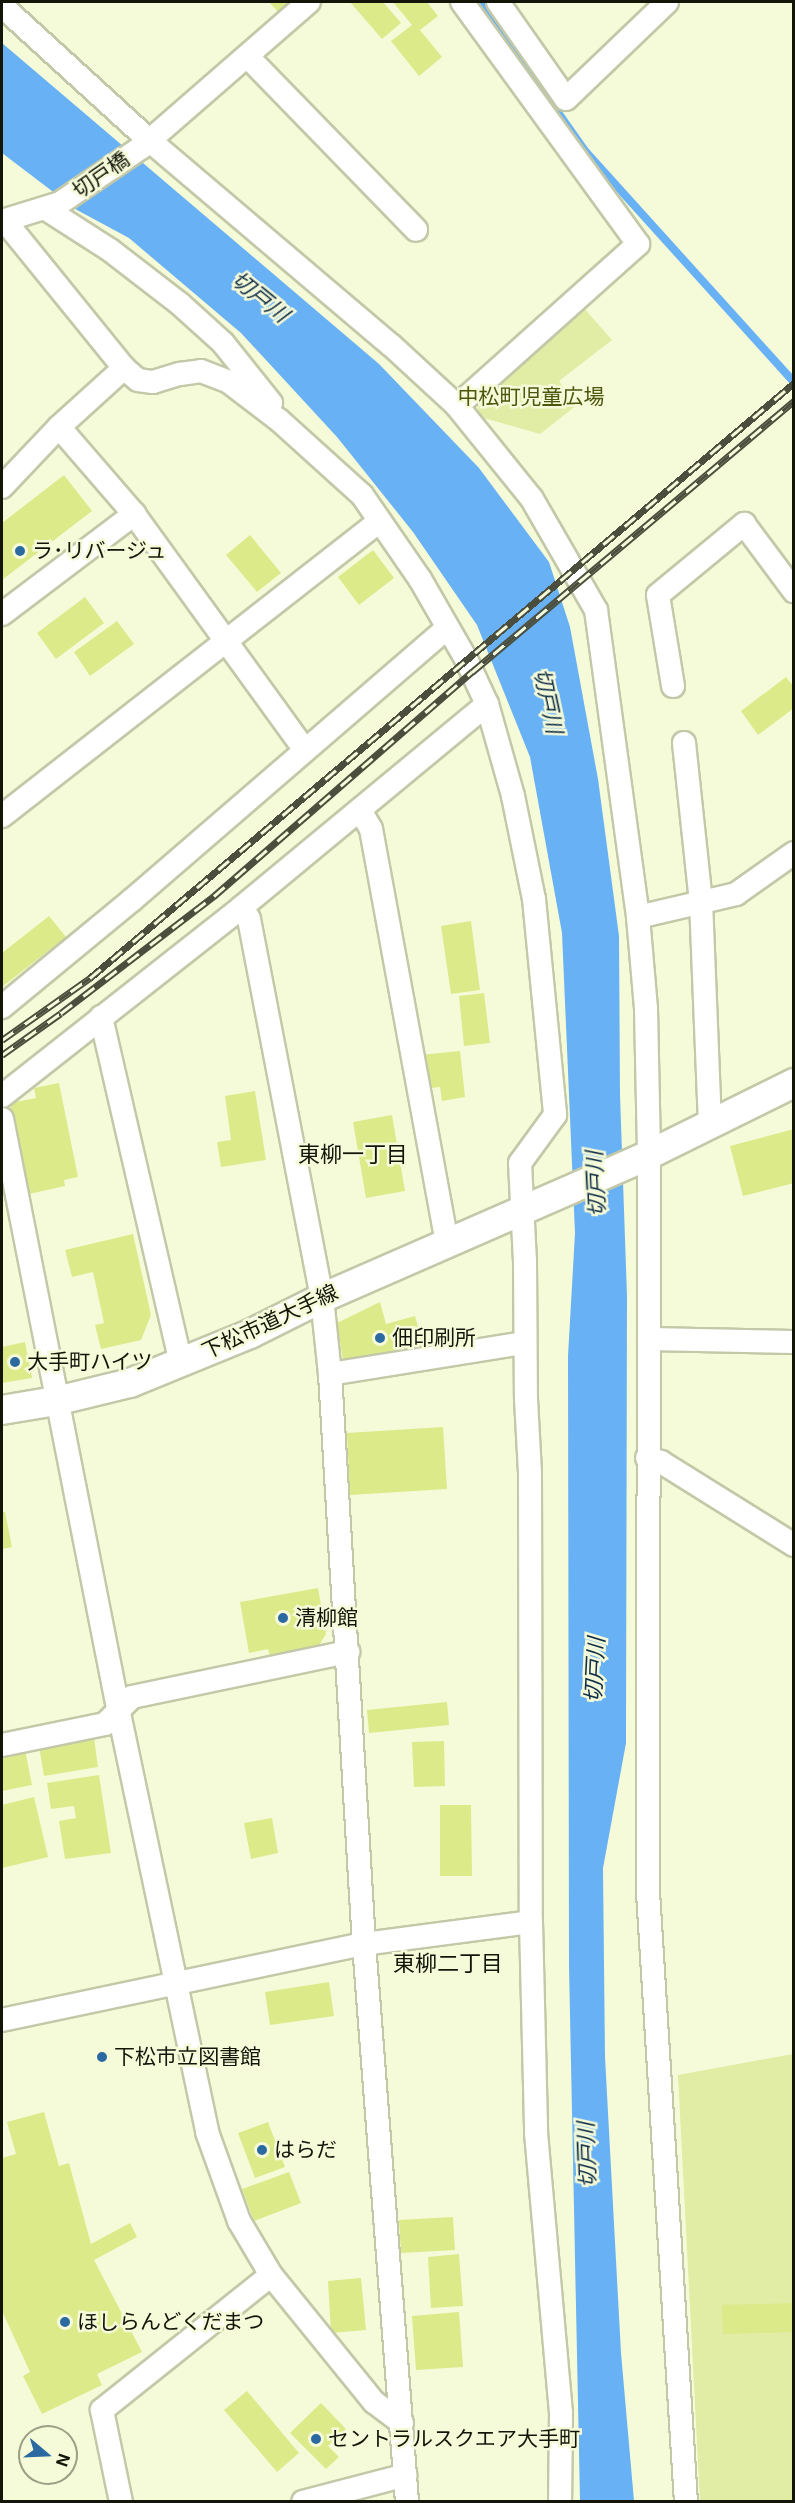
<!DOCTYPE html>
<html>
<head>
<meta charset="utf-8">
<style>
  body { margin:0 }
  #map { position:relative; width:795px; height:2503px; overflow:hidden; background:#f5fbd9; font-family:Inter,"Noto Sans JP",sans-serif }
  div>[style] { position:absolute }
  .green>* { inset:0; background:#e1eca4 }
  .water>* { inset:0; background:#68b1f4 }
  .stream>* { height:8px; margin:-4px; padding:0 4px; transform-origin:4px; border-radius:4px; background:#68b1f4 }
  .building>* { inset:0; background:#dcea8a }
  .roads { filter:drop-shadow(2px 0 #c3c8a8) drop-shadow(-2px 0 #c3c8a8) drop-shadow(0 2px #c3c8a8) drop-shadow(0 -2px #c3c8a8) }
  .minor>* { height:22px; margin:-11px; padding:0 11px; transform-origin:11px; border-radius:11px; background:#fff }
  .tertiary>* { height:28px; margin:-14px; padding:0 14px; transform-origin:14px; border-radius:14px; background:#fff }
  .rail>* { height:7px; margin-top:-3.5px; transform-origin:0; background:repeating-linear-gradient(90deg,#f5fbd9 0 14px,#4b4e3c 0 28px); box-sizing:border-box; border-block:2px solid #4b4e3c }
  .dots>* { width:16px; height:16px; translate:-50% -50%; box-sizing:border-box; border:3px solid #f5fbd9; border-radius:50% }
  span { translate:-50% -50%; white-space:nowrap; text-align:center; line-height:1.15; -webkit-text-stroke:5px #f5fbd9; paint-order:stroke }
  .street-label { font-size:21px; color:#131509 }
  .park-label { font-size:21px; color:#4e550d }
  .poi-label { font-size:21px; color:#131509 }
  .left { translate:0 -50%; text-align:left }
  .water-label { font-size:22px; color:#0f2d48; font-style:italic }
  .neighbourhood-label { font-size:22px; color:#131509 }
  .frame { position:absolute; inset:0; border:3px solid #131509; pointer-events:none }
  .north { position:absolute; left:18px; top:2425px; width:60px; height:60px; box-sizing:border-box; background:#f5fbd9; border:2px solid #9b9f86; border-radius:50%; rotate:109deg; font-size:16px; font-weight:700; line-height:24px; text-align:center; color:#131509 }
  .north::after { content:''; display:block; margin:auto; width:21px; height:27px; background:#2a6aa0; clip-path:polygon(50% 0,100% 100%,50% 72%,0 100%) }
</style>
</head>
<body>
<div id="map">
  <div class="green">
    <div style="clip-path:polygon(583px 307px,612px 340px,559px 381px,577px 405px,540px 434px,477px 416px,480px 398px)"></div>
    <div style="clip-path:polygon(793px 2054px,793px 2501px,700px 2501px,678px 2075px)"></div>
  </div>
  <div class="water">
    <div style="clip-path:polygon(2px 43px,379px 364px,479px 468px,549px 562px,570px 627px,598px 779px,619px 936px,620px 1095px,627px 1296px,626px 1743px,603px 1868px,605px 2057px,621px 2353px,634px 2501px,580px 2501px,569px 1966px,568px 1356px,575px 1233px,562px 933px,530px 757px,477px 625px,413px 532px,337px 437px,241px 333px,129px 238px,77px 210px,2px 153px)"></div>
  </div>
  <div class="stream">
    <div style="left:480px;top:2px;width:184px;rotate:54.8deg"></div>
    <div style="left:586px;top:152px;width:310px;rotate:47.9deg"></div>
  </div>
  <div class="building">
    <div style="clip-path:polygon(269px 2px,290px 2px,278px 12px)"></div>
    <div style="clip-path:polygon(350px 2px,383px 2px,401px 23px,382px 39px)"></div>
    <div style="clip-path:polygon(393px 2px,427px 2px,438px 16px,420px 30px,442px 57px,419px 76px,391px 41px,412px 25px)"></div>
    <div style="clip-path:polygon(64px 475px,92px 511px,2px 580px,2px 523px)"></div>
    <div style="clip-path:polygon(250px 535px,281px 573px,257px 592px,226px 555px)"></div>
    <div style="clip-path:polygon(373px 550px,394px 578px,359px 605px,338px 577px)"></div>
    <div style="clip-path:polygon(85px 597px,104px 623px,56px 659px,37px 633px)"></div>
    <div style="clip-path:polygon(117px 621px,134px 644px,90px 676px,74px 652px)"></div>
    <div style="clip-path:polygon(786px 677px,794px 687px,794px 708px,758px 735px,741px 711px)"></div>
    <div style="clip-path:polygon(49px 916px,66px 937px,2px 987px,2px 953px)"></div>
    <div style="clip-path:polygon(471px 921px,480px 990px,451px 994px,441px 926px)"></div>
    <div style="clip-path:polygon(484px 993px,490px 1043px,464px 1046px,459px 996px)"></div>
    <div style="clip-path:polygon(460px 1051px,465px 1097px,442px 1101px,440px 1087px,424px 1089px,420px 1055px)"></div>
    <div style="clip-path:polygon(59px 1083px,78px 1177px,64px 1180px,65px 1186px,29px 1194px,10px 1103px,36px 1098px,34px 1088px)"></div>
    <div style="clip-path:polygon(255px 1091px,266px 1160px,221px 1167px,217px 1142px,231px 1140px,225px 1096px)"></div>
    <div style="clip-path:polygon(392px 1115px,405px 1191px,366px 1198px,353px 1122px)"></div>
    <div style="clip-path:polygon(794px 1129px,794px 1183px,743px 1196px,730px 1146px)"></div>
    <div style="clip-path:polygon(133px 1234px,151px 1315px,141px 1340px,101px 1349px,95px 1325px,104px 1323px,93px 1272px,72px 1277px,65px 1250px)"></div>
    <div style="clip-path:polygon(380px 1302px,386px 1324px,415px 1316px,425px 1352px,344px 1366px,337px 1323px)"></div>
    <div style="clip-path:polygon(25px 1342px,32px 1378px,2px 1383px,2px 1347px)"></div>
    <div style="clip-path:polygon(443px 1427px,447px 1489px,350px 1495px,347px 1433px)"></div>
    <div style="clip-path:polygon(2px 1512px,5px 1512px,12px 1547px,2px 1549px)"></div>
    <div style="clip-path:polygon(318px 1588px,326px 1634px,318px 1647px,270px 1657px,268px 1649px,249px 1653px,240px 1602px)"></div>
    <div style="clip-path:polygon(447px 1702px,449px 1725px,369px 1733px,367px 1710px)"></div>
    <div style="clip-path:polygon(94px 1738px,98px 1767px,44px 1776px,39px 1746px)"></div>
    <div style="clip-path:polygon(444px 1741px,445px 1786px,414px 1787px,412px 1742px)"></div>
    <div style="clip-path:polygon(25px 1750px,32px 1785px,2px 1791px,2px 1755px)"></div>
    <div style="clip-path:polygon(99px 1775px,111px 1853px,65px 1859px,59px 1821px,76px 1818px,74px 1806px,51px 1809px,47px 1783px)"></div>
    <div style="clip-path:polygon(34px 1797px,48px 1857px,2px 1868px,2px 1805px)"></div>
    <div style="clip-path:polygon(440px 1805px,471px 1805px,472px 1876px,440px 1876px)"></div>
    <div style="clip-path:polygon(272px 1818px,278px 1853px,251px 1859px,244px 1823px)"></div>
    <div style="clip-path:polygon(329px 1982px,334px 2016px,270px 2025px,265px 1992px)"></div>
    <div style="clip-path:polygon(44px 2112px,59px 2166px,69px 2163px,91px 2244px,130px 2223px,137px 2237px,94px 2260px,142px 2352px,97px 2374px,102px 2385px,42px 2414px,23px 2376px,30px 2372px,2px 2311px,2px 2158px,16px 2154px,7px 2122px)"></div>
    <div style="clip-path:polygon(268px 2122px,285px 2167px,255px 2178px,238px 2133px)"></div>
    <div style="clip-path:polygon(289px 2172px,301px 2203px,254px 2221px,242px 2189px)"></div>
    <div style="clip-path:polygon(453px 2217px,455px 2250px,401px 2253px,399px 2220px)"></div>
    <div style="clip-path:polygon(459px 2254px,463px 2306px,431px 2308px,428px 2257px)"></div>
    <div style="clip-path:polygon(361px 2278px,366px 2330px,331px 2333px,328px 2281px)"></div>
    <div style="clip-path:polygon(794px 2303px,794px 2332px,723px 2334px,722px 2305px)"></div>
    <div style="clip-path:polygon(459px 2312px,463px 2367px,416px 2370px,412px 2316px)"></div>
    <div style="clip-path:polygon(247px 2391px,299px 2453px,277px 2472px,224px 2410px)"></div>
    <div style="clip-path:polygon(321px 2403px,346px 2429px,328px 2446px,339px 2457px,326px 2469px,290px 2433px)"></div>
  </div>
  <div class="roads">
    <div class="minor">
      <div style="left:498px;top:2px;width:118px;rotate:55deg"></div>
      <div style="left:566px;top:99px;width:140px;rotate:-43.8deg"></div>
      <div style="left:2px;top:6px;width:199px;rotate:42.4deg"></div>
      <div style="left:149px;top:140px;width:317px;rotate:40.3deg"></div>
      <div style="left:391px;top:345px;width:90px;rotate:42.7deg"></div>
      <div style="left:457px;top:406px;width:119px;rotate:51.1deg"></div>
      <div style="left:532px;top:499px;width:128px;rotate:60deg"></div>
      <div style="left:596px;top:610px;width:310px;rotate:82.2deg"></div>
      <div style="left:638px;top:917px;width:92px;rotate:85deg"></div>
      <div style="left:646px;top:1009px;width:145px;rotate:88.8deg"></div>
      <div style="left:649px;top:1154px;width:738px;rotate:90.08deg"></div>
      <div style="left:648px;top:1892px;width:611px;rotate:86.44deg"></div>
      <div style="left:248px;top:57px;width:241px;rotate:45.8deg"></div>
      <div style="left:46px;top:209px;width:76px;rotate:32.6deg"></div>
      <div style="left:110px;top:250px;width:88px;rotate:37.6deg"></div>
      <div style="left:180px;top:304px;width:58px;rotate:42.2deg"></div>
      <div style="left:223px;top:343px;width:77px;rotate:51.3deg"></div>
      <div style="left:2px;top:221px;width:61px;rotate:-17.2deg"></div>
      <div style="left:60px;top:203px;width:99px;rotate:-34.3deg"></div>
      <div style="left:142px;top:147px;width:221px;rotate:-41deg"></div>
      <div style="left:5px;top:221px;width:189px;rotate:51deg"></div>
      <div style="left:124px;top:368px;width:18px;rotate:41deg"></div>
      <div style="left:138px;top:380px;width:15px;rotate:8deg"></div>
      <div style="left:153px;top:382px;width:28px;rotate:-17deg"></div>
      <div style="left:180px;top:374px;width:21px;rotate:-8deg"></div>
      <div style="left:201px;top:371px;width:30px;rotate:21deg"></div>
      <div style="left:229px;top:382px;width:64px;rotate:37.4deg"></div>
      <div style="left:280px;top:421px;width:110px;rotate:42.1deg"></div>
      <div style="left:362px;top:495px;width:102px;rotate:55.4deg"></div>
      <div style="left:420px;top:579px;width:92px;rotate:60.1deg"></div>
      <div style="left:466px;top:659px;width:50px;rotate:65deg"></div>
      <div style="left:487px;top:704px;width:96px;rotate:74.2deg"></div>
      <div style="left:513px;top:796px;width:105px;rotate:78.5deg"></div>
      <div style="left:534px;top:899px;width:217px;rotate:84.4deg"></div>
      <div style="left:555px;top:1115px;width:59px;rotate:126.1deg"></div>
      <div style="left:520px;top:1163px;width:99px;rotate:87.1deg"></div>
      <div style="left:525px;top:1262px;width:137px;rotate:89.6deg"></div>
      <div style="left:526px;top:1399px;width:73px;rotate:86.9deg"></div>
      <div style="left:530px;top:1472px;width:450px;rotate:89.9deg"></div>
      <div style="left:531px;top:1922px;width:211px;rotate:88.6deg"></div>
      <div style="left:536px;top:2133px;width:281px;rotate:84.9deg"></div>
      <div style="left:561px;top:2413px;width:89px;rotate:90.6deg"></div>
      <div style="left:457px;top:406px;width:243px;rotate:-41.8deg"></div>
      <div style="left:638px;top:244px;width:299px;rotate:-126deg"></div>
      <div style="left:59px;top:427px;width:115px;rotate:49.2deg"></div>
      <div style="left:134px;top:514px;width:291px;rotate:54.1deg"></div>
      <div style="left:2px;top:487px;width:83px;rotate:-46.5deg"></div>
      <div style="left:59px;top:427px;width:88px;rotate:-42.2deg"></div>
      <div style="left:2px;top:614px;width:166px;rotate:-37.1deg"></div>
      <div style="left:673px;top:686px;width:92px;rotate:-99.4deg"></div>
      <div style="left:658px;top:595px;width:112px;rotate:-39.5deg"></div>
      <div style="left:744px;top:524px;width:84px;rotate:53.3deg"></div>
      <div style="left:684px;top:743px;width:159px;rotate:83.9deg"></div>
      <div style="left:701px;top:901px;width:222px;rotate:87.7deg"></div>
      <div style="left:360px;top:810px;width:22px;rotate:60deg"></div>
      <div style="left:371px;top:829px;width:421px;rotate:79.6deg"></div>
      <div style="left:2px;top:816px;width:479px;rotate:-38deg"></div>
      <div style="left:242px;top:907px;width:14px;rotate:60deg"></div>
      <div style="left:249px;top:919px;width:386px;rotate:79.1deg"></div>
      <div style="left:322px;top:1298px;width:76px;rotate:84deg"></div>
      <div style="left:330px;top:1374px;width:571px;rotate:86.59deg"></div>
      <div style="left:364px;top:1944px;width:560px;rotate:85.59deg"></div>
      <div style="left:638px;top:917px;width:101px;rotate:-13.2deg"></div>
      <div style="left:736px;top:894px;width:71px;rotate:-35.3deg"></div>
      <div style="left:2px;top:1007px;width:168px;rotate:-39.5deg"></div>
      <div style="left:132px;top:900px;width:416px;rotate:-40.8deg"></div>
      <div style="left:101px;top:1017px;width:355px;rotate:77deg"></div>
      <div style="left:2px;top:1096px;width:305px;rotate:-38.2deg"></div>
      <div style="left:242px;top:907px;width:318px;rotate:-39.6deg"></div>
      <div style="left:2px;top:1119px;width:605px;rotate:78.86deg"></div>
      <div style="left:119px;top:1713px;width:428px;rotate:78.1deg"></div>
      <div style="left:207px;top:2132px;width:95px;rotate:70.2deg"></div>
      <div style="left:239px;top:2221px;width:63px;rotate:59.3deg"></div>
      <div style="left:271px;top:2275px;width:164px;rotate:51deg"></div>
      <div style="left:374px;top:2402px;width:35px;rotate:37deg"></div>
      <div style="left:649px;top:1339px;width:145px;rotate:1.2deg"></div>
      <div style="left:330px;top:1374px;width:196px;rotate:-9.1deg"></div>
      <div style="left:647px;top:1458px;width:15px;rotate:16deg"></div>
      <div style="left:661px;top:1462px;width:157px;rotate:32deg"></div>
      <div style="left:2px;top:1745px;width:105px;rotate:-11.5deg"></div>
      <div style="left:105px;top:1724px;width:38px;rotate:-45deg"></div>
      <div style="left:132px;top:1697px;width:221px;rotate:-11.8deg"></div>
      <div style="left:2px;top:2020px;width:370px;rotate:-11.9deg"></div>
      <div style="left:364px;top:1944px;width:168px;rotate:-7.5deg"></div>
      <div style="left:121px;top:2502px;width:94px;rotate:-101.7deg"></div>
      <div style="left:102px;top:2410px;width:216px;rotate:-38.6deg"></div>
      <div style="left:303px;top:2502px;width:106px;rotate:-14.7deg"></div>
    </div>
    <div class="tertiary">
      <div style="left:2px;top:1410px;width:55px;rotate:-9.5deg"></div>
      <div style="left:56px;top:1401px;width:76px;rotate:-13.7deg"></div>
      <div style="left:130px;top:1383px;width:130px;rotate:-22.2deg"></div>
      <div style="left:250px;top:1334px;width:80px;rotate:-26.6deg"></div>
      <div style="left:322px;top:1298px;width:345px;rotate:-23.6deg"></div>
      <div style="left:638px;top:1160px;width:174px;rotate:-26.3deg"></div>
    </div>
  </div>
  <div class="rail">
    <div style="left:2px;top:1040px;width:108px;rotate:-35.2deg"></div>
    <div style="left:90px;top:978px;width:922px;rotate:-40.2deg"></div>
    <div style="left:2px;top:1055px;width:72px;rotate:-35.4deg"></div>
    <div style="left:61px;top:1013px;width:193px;rotate:-37.4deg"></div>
    <div style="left:214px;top:896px;width:342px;rotate:-41deg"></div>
    <div style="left:472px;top:672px;width:421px;rotate:-40.1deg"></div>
  </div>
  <div class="dots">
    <div style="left:20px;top:551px;background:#2a6aa0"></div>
    <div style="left:380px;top:1338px;background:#2a6aa0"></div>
    <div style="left:15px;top:1362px;background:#2a6aa0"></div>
    <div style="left:283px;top:1618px;background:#2a6aa0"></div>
    <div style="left:102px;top:2057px;background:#2a6aa0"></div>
    <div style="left:262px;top:2150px;background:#2a6aa0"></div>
    <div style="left:65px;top:2322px;background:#2a6aa0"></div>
    <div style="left:316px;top:2439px;background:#2a6aa0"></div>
  </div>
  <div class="street-label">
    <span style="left:101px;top:175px;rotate:-35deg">切戸橋</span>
    <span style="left:270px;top:1322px;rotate:-25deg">下松市道大手線</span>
  </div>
  <div class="park-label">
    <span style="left:531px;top:397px">中松町児童広場</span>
  </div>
  <div class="poi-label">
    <span class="left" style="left:32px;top:551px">ラ･リバージュ</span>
    <span class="left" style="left:392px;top:1338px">佃印刷所</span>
    <span class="left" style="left:27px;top:1362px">大手町ハイツ</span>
    <span class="left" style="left:295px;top:1618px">清柳館</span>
    <span class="left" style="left:114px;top:2057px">下松市立図書館</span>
    <span class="left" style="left:274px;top:2150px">はらだ</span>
    <span class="left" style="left:77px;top:2322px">ほしらんどくだまつ</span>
    <span class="left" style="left:328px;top:2439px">セントラルスクエア大手町</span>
  </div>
  <div class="water-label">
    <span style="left:260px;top:297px;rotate:39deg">切戸川</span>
    <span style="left:548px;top:701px;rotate:78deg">切戸川</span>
    <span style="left:596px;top:1184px;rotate:-93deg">切戸川</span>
    <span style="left:595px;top:1670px;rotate:-87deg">切戸川</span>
    <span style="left:587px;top:2155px;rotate:-92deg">切戸川</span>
  </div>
  <div class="neighbourhood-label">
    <span style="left:353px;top:1155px">東柳一丁目</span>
    <span style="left:448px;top:1964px">東柳二丁目</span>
  </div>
  <div class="frame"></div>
  <div class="north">N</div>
</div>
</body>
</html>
